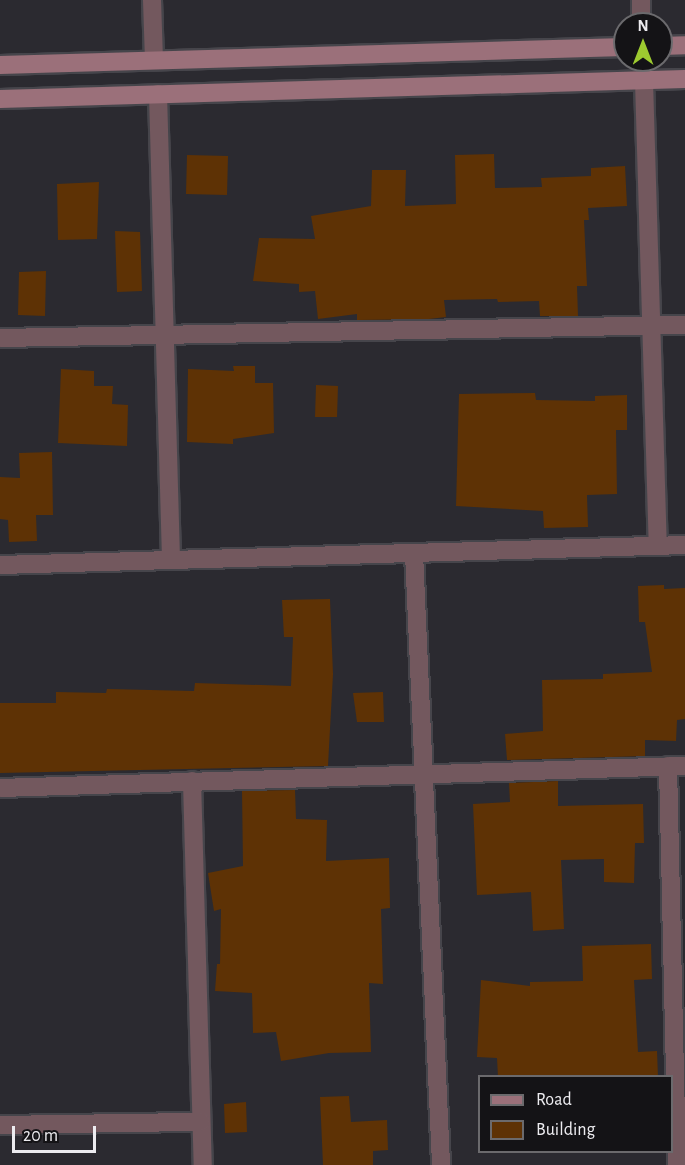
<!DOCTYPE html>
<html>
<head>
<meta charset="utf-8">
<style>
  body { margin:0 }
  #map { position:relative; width:685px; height:1165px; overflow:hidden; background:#2b2a30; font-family:"Alegreya Sans",sans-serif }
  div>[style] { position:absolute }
  .building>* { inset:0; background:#5e3205 }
  .roads { filter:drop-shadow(2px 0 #46454b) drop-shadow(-2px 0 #46454b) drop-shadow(0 2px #46454b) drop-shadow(0 -2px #46454b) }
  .street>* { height:18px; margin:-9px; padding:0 9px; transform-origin:9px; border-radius:9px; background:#73585e }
  .secondary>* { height:18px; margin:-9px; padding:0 9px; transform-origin:9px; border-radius:9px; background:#9b707a }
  span { translate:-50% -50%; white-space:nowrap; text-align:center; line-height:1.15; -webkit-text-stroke:4.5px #141316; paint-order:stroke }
  .legend { position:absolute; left:478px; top:1075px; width:195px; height:78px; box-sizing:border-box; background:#141316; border:2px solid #6b6a6d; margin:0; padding:8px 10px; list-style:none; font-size:18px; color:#edecf0 }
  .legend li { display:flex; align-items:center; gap:12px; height:30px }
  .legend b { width:30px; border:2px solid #6b6a6d }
  .north { position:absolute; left:613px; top:12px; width:60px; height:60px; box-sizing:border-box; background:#141316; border:2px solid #6b6a6d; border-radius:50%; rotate:0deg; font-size:16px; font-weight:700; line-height:24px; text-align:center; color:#edecf0 }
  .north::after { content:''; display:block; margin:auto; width:21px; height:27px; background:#9dca30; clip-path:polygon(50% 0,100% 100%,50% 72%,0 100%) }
  .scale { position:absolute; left:12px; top:1126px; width:84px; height:27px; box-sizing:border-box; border:3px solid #edecf0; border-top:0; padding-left:8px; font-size:18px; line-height:21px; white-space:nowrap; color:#edecf0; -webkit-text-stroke:4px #141316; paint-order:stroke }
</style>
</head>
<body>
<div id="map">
  <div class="building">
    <div style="clip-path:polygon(494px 154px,495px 188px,542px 187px,541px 178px,591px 176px,591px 168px,625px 166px,627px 206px,588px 208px,589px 220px,584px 220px,587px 286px,577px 286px,578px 316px,540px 316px,539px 301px,498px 302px,497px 299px,444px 300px,446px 317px,429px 319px,357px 320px,357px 314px,318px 319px,315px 291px,299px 292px,299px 284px,253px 281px,259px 238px,315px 239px,311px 216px,371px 206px,372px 170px,406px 170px,405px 206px,456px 204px,455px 155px)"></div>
    <div style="clip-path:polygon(187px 155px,228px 156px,227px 195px,186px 194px)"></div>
    <div style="clip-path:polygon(99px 182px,97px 239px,58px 240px,57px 184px)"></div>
    <div style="clip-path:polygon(115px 231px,140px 232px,142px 291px,117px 292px)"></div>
    <div style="clip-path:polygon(46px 271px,45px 316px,18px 315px,19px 272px)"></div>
    <div style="clip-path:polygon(233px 366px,255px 366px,255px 383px,273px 383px,274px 433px,233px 439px,233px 444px,187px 442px,188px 369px,234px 371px)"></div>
    <div style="clip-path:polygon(61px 369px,94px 371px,94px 386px,113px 386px,112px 404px,128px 405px,127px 446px,58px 443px)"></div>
    <div style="clip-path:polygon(316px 385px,338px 386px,337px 417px,315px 417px)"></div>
    <div style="clip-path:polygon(535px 393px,536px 400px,595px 401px,595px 396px,627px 395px,627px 430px,616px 430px,617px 494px,587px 495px,588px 527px,544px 528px,543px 511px,456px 506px,459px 394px)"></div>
    <div style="clip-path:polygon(52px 452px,53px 515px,36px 515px,37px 541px,9px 542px,8px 520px,0 519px,0 477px,20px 478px,19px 453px)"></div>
    <div style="clip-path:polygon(664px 585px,664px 589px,685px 588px,685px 719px,677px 720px,676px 741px,645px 740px,645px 756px,507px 760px,505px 734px,543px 731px,542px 680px,603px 679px,603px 674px,652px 672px,645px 622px,639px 622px,638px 586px)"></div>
    <div style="clip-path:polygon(330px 599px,333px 674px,328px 766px,0 773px,0 703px,56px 703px,56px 692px,106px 693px,107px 689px,194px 691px,195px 683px,291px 686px,293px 637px,284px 637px,282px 600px)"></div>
    <div style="clip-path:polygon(383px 692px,384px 722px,357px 722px,353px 693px)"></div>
    <div style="clip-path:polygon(558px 781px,558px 806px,643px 804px,644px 843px,635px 843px,634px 883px,604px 882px,604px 859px,561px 860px,564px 929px,533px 931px,531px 892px,477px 895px,473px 804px,510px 802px,509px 783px)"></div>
    <div style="clip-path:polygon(295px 790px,296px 819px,327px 820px,326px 861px,389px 858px,390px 908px,381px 909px,383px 984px,369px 983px,371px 1052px,329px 1053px,281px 1061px,276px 1032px,253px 1033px,252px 993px,215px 991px,217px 964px,220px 964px,221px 909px,214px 911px,208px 873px,243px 866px,242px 791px)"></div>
    <div style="clip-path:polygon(651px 944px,652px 979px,634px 980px,638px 1052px,657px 1051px,658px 1077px,498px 1077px,497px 1058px,477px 1057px,481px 980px,530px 986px,530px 982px,583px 981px,582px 946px)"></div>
    <div style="clip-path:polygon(349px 1096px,351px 1122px,387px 1120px,388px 1150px,373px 1151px,373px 1165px,323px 1165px,320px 1097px)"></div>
    <div style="clip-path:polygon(246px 1102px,247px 1132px,225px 1133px,224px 1104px)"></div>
  </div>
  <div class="roads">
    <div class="street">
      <div style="left:152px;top:0;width:59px;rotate:88.1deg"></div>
      <div style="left:641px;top:0;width:24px;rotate:90deg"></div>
      <div style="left:644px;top:81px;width:464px;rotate:88.3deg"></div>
      <div style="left:158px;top:94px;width:463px;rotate:88.4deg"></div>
      <div style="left:0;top:338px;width:685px;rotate:-1.09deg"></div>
      <div style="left:414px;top:553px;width:613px;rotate:87.47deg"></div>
      <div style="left:0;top:565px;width:685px;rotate:-1.67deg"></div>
      <div style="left:668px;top:766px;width:399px;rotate:88.7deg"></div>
      <div style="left:192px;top:781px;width:384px;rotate:88.4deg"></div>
      <div style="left:0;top:788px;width:685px;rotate:-1.84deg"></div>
      <div style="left:0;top:1125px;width:201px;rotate:-0.9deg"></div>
    </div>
    <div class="secondary">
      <div style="left:661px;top:46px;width:24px;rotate:-2deg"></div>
      <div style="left:0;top:65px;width:625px;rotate:-1.65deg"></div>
      <div style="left:0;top:99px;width:685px;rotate:-1.67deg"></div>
    </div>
  </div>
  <ul class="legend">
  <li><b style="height:8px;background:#9b707a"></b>Road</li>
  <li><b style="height:16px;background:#5e3205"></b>Building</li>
  </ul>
  <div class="north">N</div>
  <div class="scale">20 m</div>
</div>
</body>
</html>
